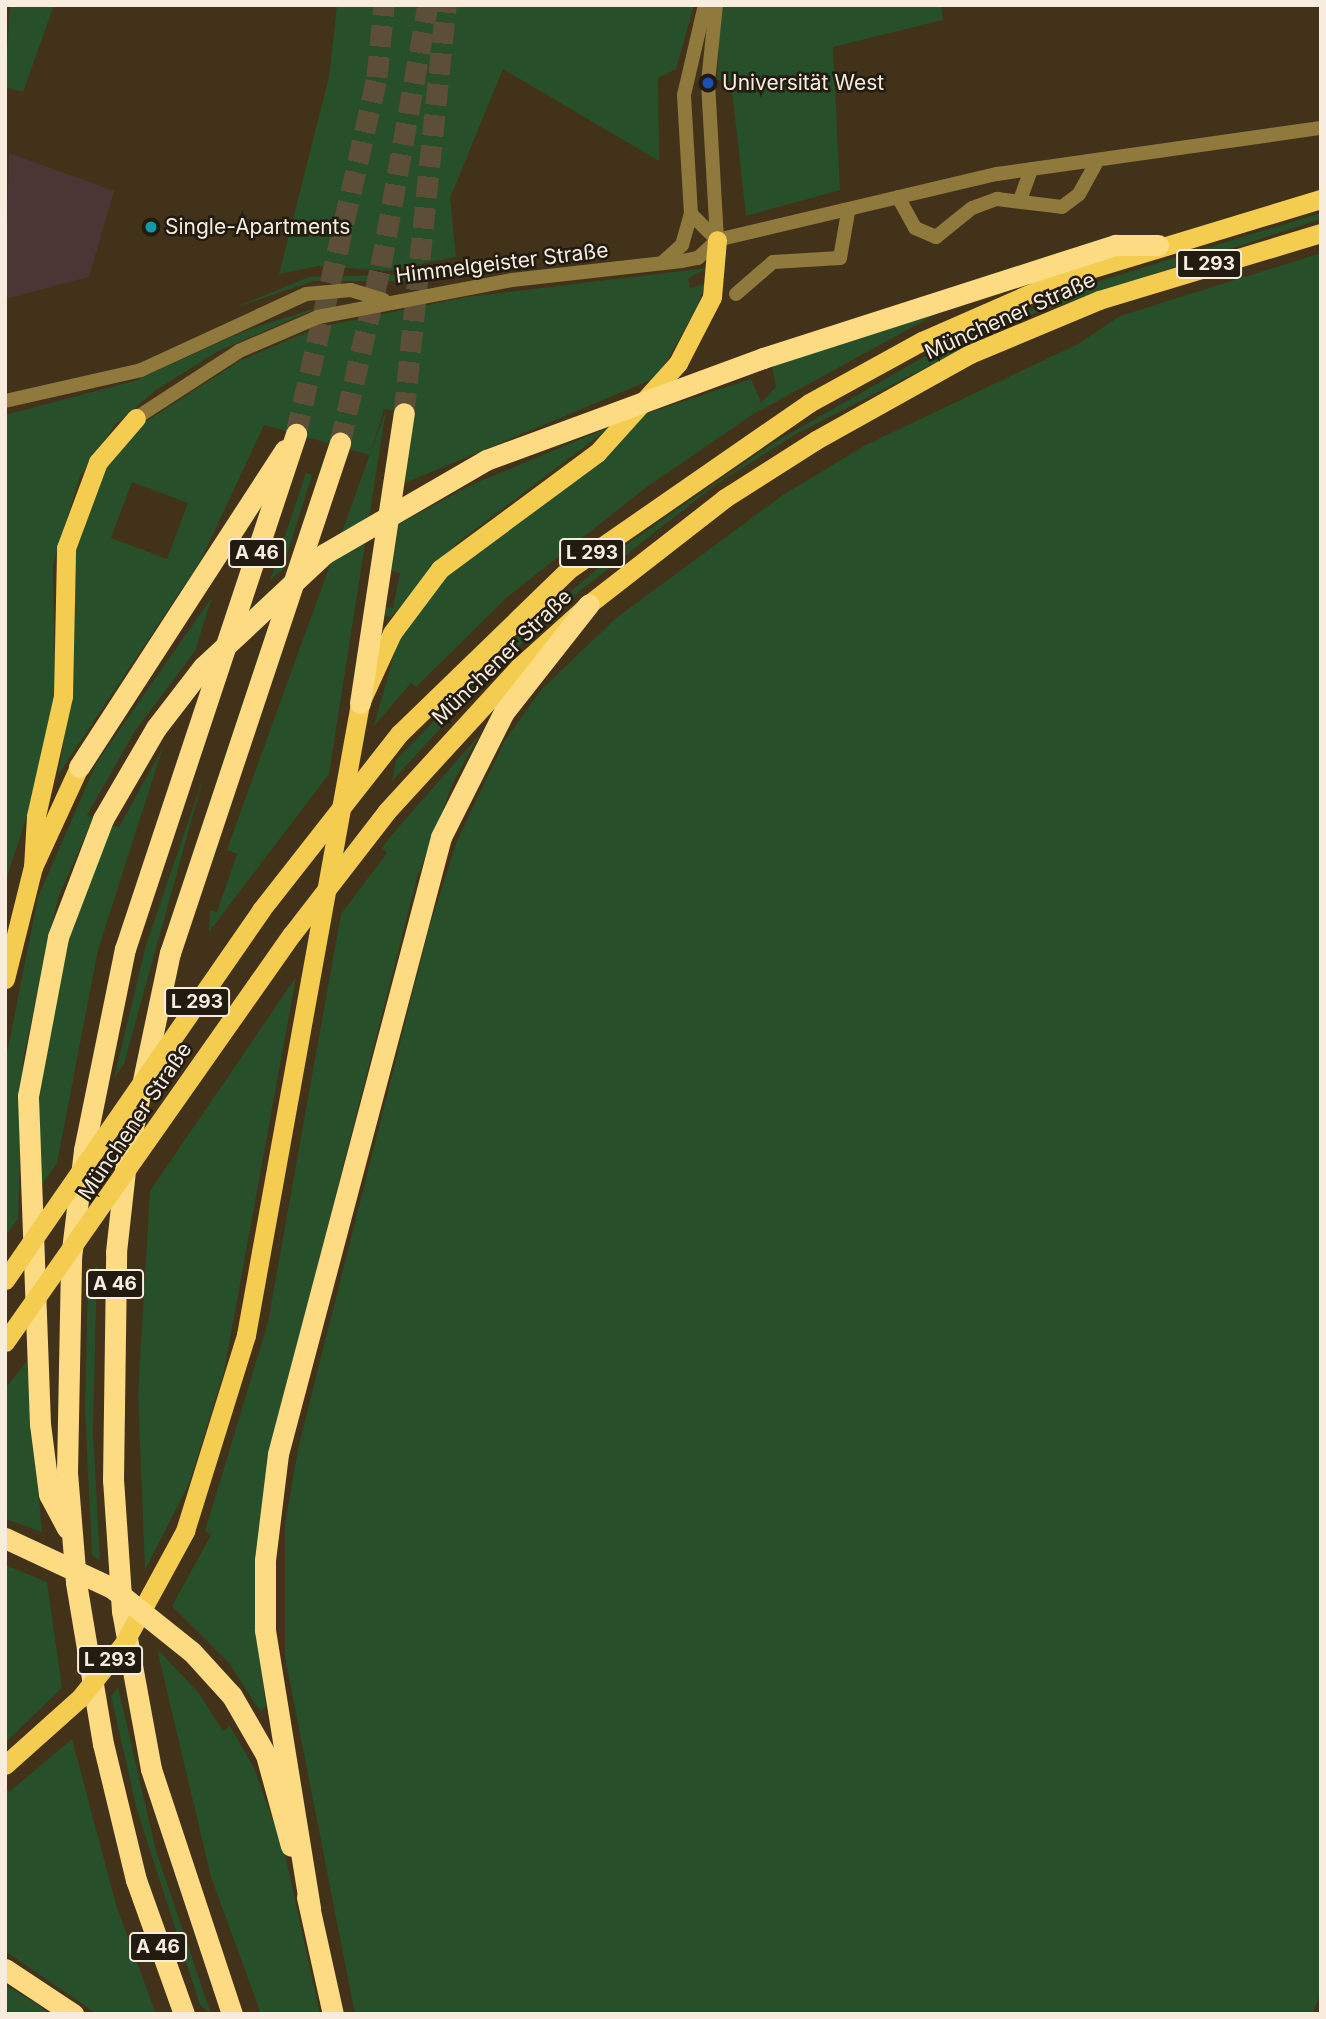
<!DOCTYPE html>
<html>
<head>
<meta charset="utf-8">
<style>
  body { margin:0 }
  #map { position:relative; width:1326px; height:2019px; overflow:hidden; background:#423219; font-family:Inter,sans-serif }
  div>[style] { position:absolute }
  .education>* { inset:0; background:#4b3636 }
  .green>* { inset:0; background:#274f29 }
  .motorway-tunnel>* { height:21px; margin-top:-10.5px; transform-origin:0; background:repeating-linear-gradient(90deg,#5d4e37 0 21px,transparent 0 31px) }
  .minor>* { height:14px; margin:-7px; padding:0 7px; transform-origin:7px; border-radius:7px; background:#90793c }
  .tertiary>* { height:14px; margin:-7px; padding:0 7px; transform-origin:7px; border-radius:7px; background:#90793c }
  .trunk>* { height:19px; margin:-9.5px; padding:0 9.5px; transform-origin:9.5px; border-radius:9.5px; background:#f4cc50 }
  .motorway>* { height:21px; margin:-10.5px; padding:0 10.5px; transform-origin:10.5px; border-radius:10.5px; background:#fcdb83 }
  .trunk-bridge>* { height:19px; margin:-9.5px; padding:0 9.5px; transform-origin:9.5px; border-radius:9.5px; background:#f4cc50 }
  .motorway-bridge>* { height:21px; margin:-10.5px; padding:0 10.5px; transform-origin:10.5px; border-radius:10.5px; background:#fcdb83 }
  .dots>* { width:19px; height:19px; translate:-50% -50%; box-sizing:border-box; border:4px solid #221b10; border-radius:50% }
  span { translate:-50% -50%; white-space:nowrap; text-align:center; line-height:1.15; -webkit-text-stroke:5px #221b10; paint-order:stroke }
  .shield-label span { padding:2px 5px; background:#221b10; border:2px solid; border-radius:5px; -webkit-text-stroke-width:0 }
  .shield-label { font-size:19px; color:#f7ecde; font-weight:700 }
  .poi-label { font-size:21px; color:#f7ecde }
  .left { translate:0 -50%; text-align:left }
  .street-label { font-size:21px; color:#f7ecde }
  .frame { position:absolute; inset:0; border:7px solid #f7ecde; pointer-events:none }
</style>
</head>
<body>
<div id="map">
  <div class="education">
    <div style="clip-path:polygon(9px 153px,114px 191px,89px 277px,5px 299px)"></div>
  </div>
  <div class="green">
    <div style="clip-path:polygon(10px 5px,54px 5px,23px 92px,5px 87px)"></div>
    <div style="clip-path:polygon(337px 5px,694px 5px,676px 69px,658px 78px,659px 161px,503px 69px,450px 198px,456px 257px,387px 271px,319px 266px,279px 274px,329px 77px)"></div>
    <div style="clip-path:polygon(721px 5px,941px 5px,943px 20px,833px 47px,840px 190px,746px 216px,731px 81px,717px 80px)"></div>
    <div style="clip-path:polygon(1321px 213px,1321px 219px,1029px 315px,796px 434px,714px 486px,581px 590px,495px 669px,392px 781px,396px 760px,509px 644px,623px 547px,773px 443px,931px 353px,1013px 317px,1103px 280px)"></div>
    <div style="clip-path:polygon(1321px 253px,1321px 1993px,1312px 2014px,355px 2014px,285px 1657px,285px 1524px,298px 1449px,429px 928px,457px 841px,505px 740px,541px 690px,616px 618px,783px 495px,864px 446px,1078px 344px,1120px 316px)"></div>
    <div style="clip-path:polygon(evenodd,707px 268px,688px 279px,690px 288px,705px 284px,698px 305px,658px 377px,405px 483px,413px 413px,384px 409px,370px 455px,264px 425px,201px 560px,58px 775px,73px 688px,74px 550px,84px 512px,113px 456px,145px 422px,241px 360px,319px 327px,467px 297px,707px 268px,132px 482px,188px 503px,167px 559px,111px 538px,132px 482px)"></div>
    <div style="clip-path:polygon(425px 274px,429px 281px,313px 281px,234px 308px,309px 277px)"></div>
    <div style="clip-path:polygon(325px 305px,218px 351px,156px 390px,115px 425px,80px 476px,53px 565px,55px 699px,37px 786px,5px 883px,5px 415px,134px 381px,247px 330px)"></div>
    <div style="clip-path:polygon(940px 312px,752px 415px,648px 486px,506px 598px,416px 687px,411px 683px,374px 726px,399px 637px,447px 573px,645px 414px,751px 379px,761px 402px,755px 409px,776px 387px,772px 366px)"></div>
    <div style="clip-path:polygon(386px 410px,329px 774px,209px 932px,210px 910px,217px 912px,237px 854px,227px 850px,234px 830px)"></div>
    <div style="clip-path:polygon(612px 426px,457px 543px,391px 617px,383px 615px,385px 607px,393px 608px,400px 573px,391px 571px,399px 524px,471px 485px)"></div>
    <div style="clip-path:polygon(306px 473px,312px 475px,282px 570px,270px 581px)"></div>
    <div style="clip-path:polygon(212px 597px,195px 651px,135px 731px,87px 815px,93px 818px,58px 898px,23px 1060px,18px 1219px,5px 1236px,5px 1063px,38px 897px,97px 762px)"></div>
    <div style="clip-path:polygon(480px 734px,453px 783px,417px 878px,270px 1451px,256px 1623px,266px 1707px,260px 1711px,229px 1663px,172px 1606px,211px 1535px,205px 1531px,268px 1322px,341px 914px,387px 853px,382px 848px,390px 837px)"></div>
    <div style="clip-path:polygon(163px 747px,98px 950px,57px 1163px,35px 1194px,42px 1063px,68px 941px,112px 825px,119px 827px)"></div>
    <div style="clip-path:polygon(204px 775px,124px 1064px,114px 1078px,146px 945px)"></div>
    <div style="clip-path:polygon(296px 977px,224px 1372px,189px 1484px,145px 1570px,138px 1394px,150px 1191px)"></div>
    <div style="clip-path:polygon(97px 1265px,93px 1432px,100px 1560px,92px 1556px,85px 1410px,88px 1278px)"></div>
    <div style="clip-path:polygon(27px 1361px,42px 1532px,5px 1519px,5px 1389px)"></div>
    <div style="clip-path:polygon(5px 1565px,47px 1582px,62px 1688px,5px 1743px)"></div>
    <div style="clip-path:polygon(157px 1649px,198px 1692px,223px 1731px,230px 1726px,254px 1768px,285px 1854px,320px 2014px,261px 2014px,211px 1877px)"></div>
    <div style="clip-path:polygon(118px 1687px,156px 1851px,211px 2014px,200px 2005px,137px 1810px,111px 1696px)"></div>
    <div style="clip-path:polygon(72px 1739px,117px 1908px,156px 2014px,97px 2014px,5px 1951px,5px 1787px,9px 1792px)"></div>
    <div style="clip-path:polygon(5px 1985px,34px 2002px,50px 2014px,5px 2014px)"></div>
  </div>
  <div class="motorway-tunnel">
    <div style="left:404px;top:413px;width:410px;rotate:-84.1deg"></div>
    <div style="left:296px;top:434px;width:366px;rotate:-77.2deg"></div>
    <div style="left:377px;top:77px;width:72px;rotate:-84.4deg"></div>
    <div style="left:340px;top:443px;width:182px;rotate:-77deg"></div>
    <div style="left:381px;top:266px;width:265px;rotate:-79.8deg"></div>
  </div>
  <div class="minor">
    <div style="left:898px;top:197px;width:35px;rotate:61deg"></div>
    <div style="left:915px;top:228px;width:23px;rotate:23deg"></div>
    <div style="left:936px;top:237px;width:46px;rotate:-38.9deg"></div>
    <div style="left:972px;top:208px;width:27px;rotate:-20deg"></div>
    <div style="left:997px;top:199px;width:65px;rotate:7deg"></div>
    <div style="left:1062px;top:207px;width:21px;rotate:-37deg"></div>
    <div style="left:1079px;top:194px;width:39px;rotate:-61deg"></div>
    <div style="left:1020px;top:200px;width:33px;rotate:-70deg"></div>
    <div style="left:717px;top:240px;width:288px;rotate:-13.3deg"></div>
    <div style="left:997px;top:174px;width:327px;rotate:-8.1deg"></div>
    <div style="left:736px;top:294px;width:49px;rotate:-40.9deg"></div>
    <div style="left:773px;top:262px;width:67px;rotate:-3.4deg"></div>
    <div style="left:840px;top:258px;width:47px;rotate:-80.1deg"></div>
    <div style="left:5px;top:401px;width:139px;rotate:-12.8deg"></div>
    <div style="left:141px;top:370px;width:182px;rotate:-24.7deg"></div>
    <div style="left:306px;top:294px;width:45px;rotate:-5.1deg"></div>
    <div style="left:351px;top:290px;width:34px;rotate:17deg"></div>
  </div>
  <div class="tertiary">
    <div style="left:716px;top:5px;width:78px;rotate:95.9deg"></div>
    <div style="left:708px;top:83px;width:157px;rotate:86.7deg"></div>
    <div style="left:691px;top:214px;width:37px;rotate:45deg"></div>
    <div style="left:662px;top:263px;width:27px;rotate:-42deg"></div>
    <div style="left:682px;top:245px;width:32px;rotate:-74deg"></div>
    <div style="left:691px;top:214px;width:119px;rotate:-93.4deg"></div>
    <div style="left:684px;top:95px;width:92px;rotate:-76.9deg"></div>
    <div style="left:136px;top:418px;width:123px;rotate:-33deg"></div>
    <div style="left:239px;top:351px;width:86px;rotate:-23.3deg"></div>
    <div style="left:318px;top:317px;width:197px;rotate:-10.8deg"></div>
    <div style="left:512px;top:280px;width:171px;rotate:-6.4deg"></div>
    <div style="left:682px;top:261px;width:16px;rotate:-11deg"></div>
    <div style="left:698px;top:258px;width:26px;rotate:-43deg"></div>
  </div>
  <div class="trunk">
    <div style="left:400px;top:733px;width:234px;rotate:-44.1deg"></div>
    <div style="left:568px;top:570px;width:293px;rotate:-34.7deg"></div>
    <div style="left:809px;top:403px;width:129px;rotate:-28.8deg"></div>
    <div style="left:922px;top:341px;width:169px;rotate:-23.7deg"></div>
    <div style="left:1077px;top:273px;width:255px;rotate:-16.9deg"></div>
    <div style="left:387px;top:811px;width:195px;rotate:-47.5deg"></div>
    <div style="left:519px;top:667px;width:94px;rotate:-42deg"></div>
    <div style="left:589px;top:604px;width:172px;rotate:-37.9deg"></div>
    <div style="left:725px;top:498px;width:108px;rotate:-32.5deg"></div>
    <div style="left:816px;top:440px;width:176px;rotate:-29.2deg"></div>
    <div style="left:970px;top:354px;width:140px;rotate:-22.7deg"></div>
    <div style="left:1099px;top:300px;width:232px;rotate:-16.8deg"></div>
    <div style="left:33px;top:867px;width:51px;rotate:-86.6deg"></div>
    <div style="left:36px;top:816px;width:123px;rotate:-77.3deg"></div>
    <div style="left:63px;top:696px;width:148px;rotate:-88.8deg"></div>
    <div style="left:66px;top:548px;width:92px;rotate:-69.6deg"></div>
    <div style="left:98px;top:462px;width:58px;rotate:-49.2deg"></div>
    <div style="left:5px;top:979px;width:115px;rotate:-76deg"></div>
    <div style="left:33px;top:867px;width:110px;rotate:-65.3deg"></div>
    <div style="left:185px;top:1531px;width:205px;rotate:-72.7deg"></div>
    <div style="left:246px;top:1335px;width:642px;rotate:-79.77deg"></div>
    <div style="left:360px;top:703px;width:77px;rotate:-65.4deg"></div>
    <div style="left:392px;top:633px;width:80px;rotate:-53.1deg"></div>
    <div style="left:440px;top:569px;width:195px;rotate:-36.5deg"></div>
    <div style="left:597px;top:453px;width:121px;rotate:-48deg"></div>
    <div style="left:678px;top:363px;width:74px;rotate:-62.7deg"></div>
    <div style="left:712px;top:297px;width:57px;rotate:-85deg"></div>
  </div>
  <div class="motorway">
    <div style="left:763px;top:358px;width:370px;rotate:-17.8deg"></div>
    <div style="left:1115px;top:245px;width:43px"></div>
    <div style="left:360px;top:703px;width:293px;rotate:-81.4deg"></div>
    <div style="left:79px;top:767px;width:378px;rotate:-57deg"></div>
    <div style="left:67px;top:1528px;width:38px;rotate:-118deg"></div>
    <div style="left:49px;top:1494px;width:71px;rotate:-97.3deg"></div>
    <div style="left:40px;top:1424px;width:328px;rotate:-92.1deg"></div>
    <div style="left:28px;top:1096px;width:162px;rotate:-79.3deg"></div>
    <div style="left:58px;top:937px;width:126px;rotate:-69.1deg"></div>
    <div style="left:192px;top:1652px;width:59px;rotate:47.7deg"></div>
    <div style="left:232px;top:1696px;width:68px;rotate:60deg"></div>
    <div style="left:266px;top:1755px;width:94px;rotate:74.6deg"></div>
    <div style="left:307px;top:1897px;width:120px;rotate:77.5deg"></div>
    <div style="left:310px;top:1908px;width:282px;rotate:-99.2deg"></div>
    <div style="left:265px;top:1630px;width:70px;rotate:-90deg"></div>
    <div style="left:265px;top:1560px;width:107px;rotate:-83deg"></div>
    <div style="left:278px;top:1454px;width:638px;rotate:-75.2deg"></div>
    <div style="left:441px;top:837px;width:140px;rotate:-63.3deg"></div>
    <div style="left:504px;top:712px;width:137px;rotate:-51.8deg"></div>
    <div style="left:5px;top:1969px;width:82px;rotate:33.5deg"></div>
    <div style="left:184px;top:2014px;width:142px;rotate:-109.7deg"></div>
    <div style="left:136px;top:1880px;width:140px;rotate:-103.6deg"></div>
    <div style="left:103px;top:1744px;width:164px;rotate:-99.5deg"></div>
    <div style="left:76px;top:1582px;width:110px;rotate:-94.7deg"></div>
    <div style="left:67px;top:1472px;width:214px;rotate:-88.9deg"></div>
    <div style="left:71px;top:1258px;width:109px;rotate:-83.1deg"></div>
    <div style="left:84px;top:1150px;width:205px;rotate:-78.5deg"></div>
    <div style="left:125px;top:949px;width:543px;rotate:-71.63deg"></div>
    <div style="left:232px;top:2014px;width:258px;rotate:-108.3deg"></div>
    <div style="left:151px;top:1769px;width:161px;rotate:-100.4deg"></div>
    <div style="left:122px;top:1611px;width:131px;rotate:-93.9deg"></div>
    <div style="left:113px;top:1480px;width:228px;rotate:-89.2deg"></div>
    <div style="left:116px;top:1252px;width:92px;rotate:-83.7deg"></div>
    <div style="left:126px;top:1161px;width:213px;rotate:-78.1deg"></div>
    <div style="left:170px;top:953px;width:538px;rotate:-71.57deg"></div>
  </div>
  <div class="trunk-bridge">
    <div style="left:5px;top:1280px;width:450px;rotate:-55.3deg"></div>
    <div style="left:261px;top:910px;width:225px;rotate:-51.9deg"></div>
    <div style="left:5px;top:1342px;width:499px;rotate:-54.9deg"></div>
    <div style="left:292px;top:934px;width:155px;rotate:-52.3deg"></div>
    <div style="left:5px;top:1765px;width:101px;rotate:-41.8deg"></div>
    <div style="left:80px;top:1698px;width:70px;rotate:-51.3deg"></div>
    <div style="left:124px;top:1643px;width:128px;rotate:-61.4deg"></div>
  </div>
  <div class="motorway-bridge">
    <div style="left:103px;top:819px;width:105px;rotate:-59.8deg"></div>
    <div style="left:156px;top:728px;width:77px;rotate:-52.4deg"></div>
    <div style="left:203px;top:667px;width:166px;rotate:-43deg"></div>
    <div style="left:324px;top:554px;width:187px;rotate:-30.1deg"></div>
    <div style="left:486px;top:460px;width:295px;rotate:-20.2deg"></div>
    <div style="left:5px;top:1538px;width:118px;rotate:25deg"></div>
    <div style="left:112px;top:1588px;width:102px;rotate:38.7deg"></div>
  </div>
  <div class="dots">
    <div style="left:708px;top:83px;background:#1a4fb4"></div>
    <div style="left:151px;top:227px;background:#0f9aa8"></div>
  </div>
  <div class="shield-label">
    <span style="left:1209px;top:264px">L 293</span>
    <span style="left:257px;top:553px">A 46</span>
    <span style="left:592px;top:553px">L 293</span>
    <span style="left:197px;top:1002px">L 293</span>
    <span style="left:115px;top:1284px">A 46</span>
    <span style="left:110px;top:1660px">L 293</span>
    <span style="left:158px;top:1947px">A 46</span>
  </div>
  <div class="poi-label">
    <span class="left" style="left:722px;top:83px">Universität West</span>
    <span class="left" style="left:165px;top:227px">Single-Apartments</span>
  </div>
  <div class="street-label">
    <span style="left:502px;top:263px;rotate:-7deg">Himmelgeister Straße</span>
    <span style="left:1010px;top:316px;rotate:-24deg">Münchener Straße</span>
    <span style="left:502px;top:657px;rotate:-44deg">Münchener Straße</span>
    <span style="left:135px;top:1121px;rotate:-56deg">Münchener Straße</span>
  </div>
  <div class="frame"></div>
</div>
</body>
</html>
